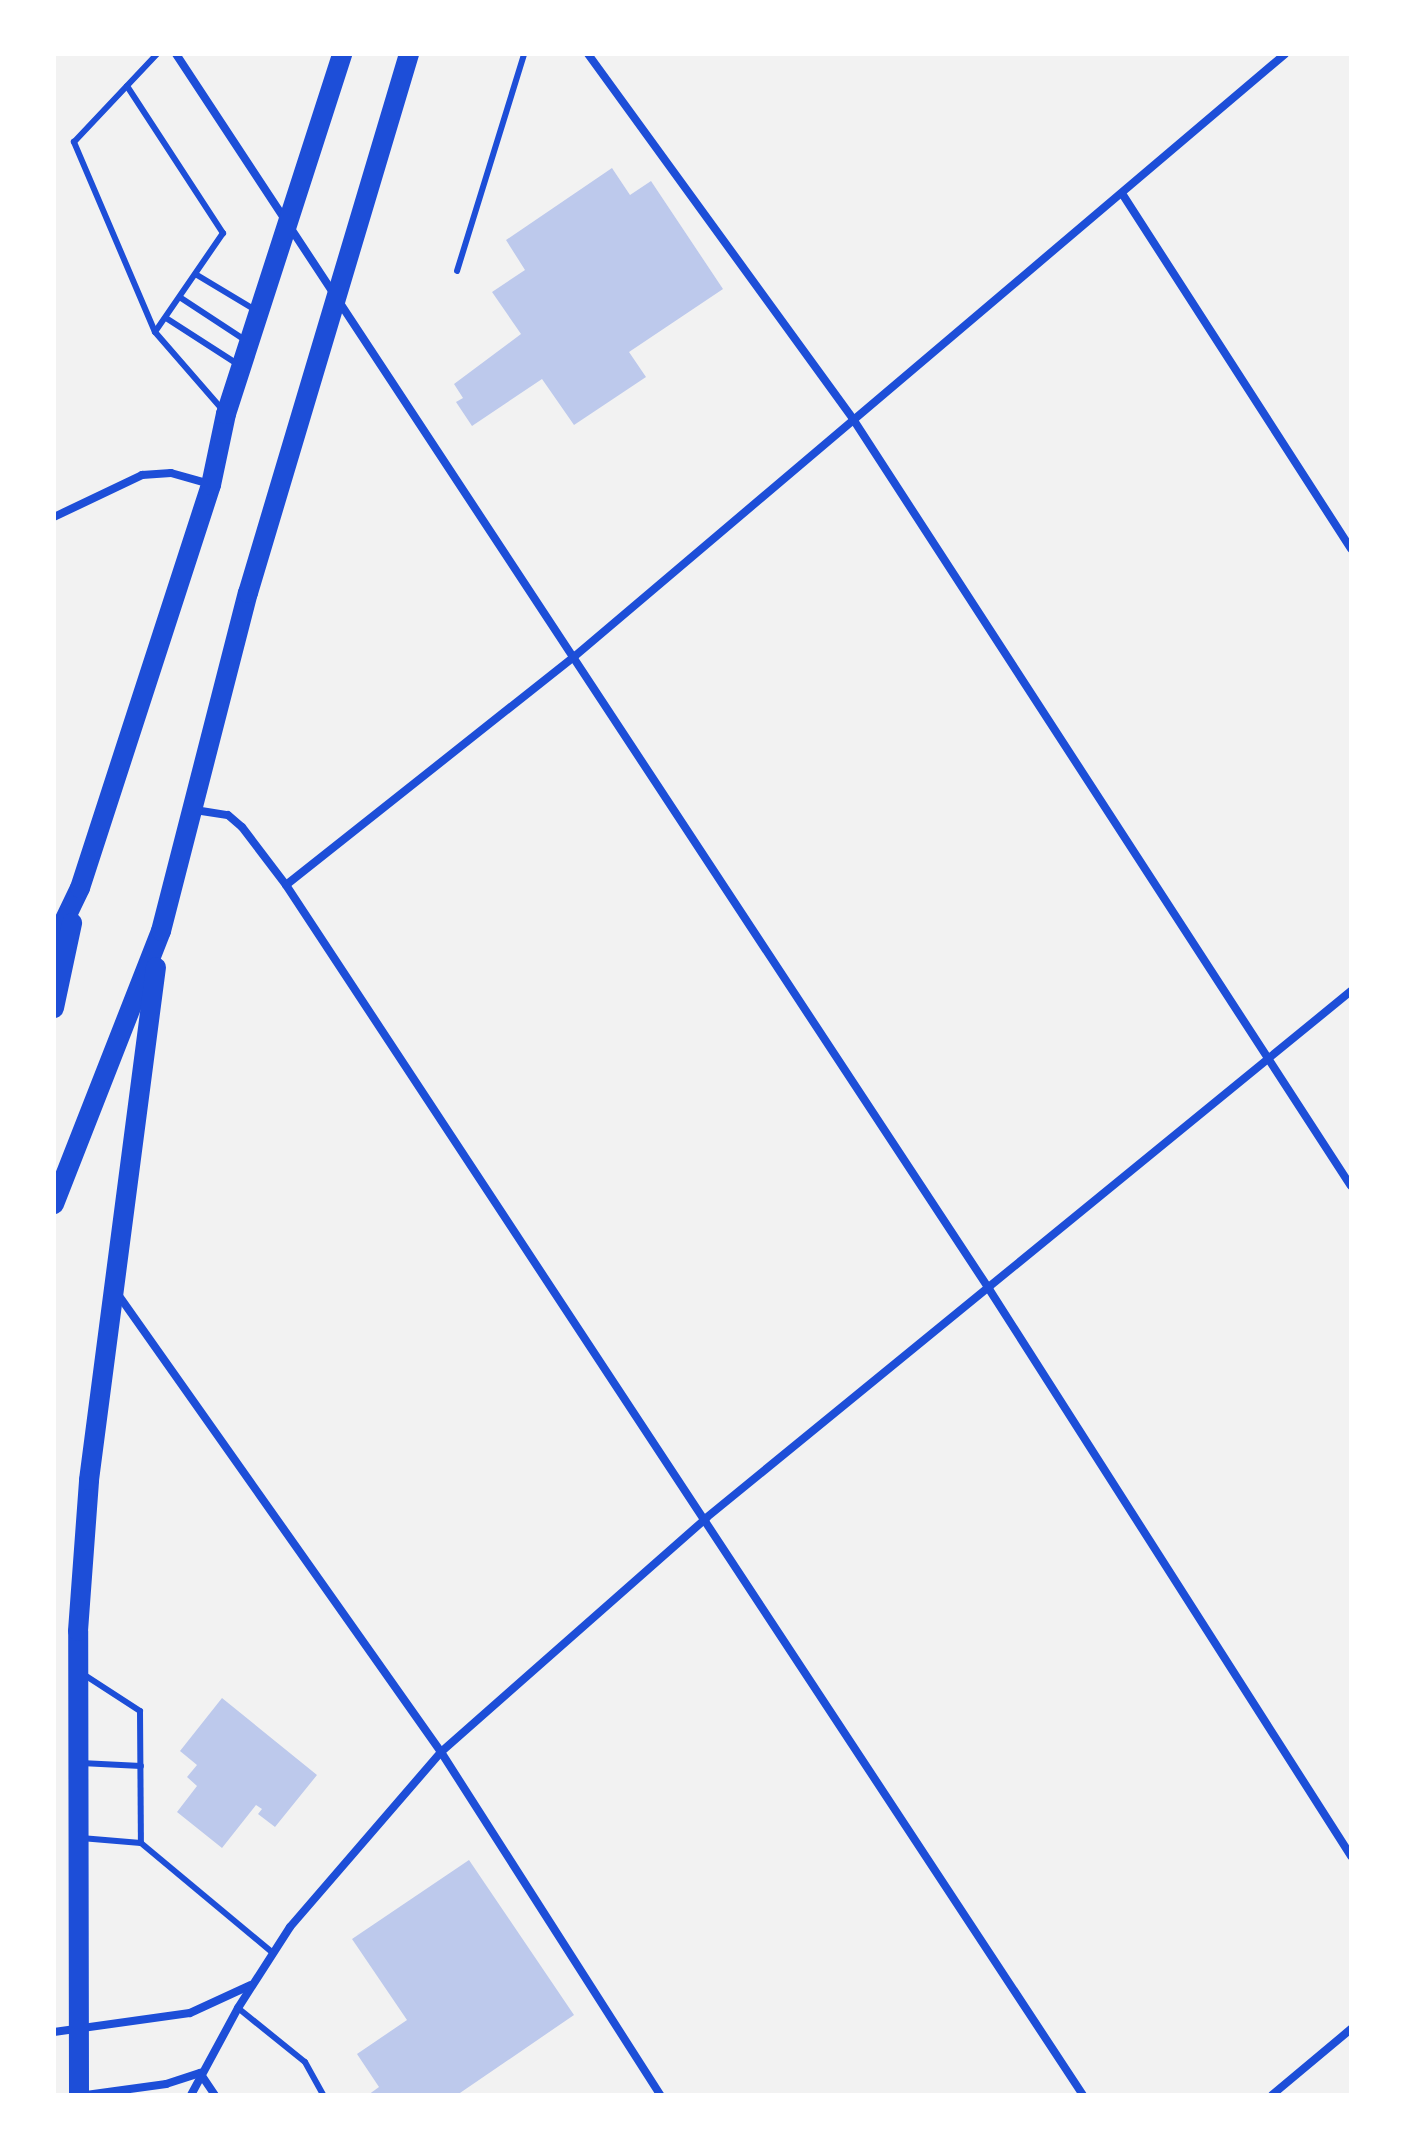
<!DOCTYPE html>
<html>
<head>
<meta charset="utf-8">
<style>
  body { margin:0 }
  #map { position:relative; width:1405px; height:2149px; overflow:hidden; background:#f2f2f2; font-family:Raleway,sans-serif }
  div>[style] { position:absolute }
  .building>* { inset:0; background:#bdc9ec }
  .service>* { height:6px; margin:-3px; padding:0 3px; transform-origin:3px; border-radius:3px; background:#1d4ed8 }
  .minor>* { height:8px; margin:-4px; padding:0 4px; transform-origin:4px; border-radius:4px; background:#1d4ed8 }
  .primary>* { height:20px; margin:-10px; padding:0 10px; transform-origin:10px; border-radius:10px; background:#1d4ed8 }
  span { translate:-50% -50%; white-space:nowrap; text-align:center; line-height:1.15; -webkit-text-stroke:8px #fff; paint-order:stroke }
  .frame { position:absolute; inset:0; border:56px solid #fff; pointer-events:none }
</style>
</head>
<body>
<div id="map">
  <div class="building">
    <div style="clip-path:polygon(612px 168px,630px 195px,651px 181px,723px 289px,629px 352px,646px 377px,574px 425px,542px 379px,472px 426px,456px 402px,463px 398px,454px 384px,521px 334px,492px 292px,525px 270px,506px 240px)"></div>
    <div style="clip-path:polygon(222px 1698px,317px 1775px,275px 1827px,258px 1814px,262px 1809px,256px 1805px,222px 1848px,177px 1812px,197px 1786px,187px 1777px,197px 1765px,180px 1751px)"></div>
    <div style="clip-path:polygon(469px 1860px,574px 2015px,457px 2095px,368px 2095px,379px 2087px,357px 2054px,407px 2020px,352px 1939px)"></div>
  </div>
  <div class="service">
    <div style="left:127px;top:86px;width:176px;rotate:56.9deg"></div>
    <div style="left:223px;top:233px;width:120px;rotate:124.5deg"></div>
    <div style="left:155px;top:332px;width:207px;rotate:-113.1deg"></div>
    <div style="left:74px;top:142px;width:121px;rotate:-46.7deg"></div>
    <div style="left:457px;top:271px;width:227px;rotate:-72.8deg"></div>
    <div style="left:197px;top:275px;width:70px;rotate:31deg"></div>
    <div style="left:181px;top:298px;width:77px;rotate:33.3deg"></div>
    <div style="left:166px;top:318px;width:87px;rotate:32.8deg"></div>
    <div style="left:155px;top:332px;width:101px;rotate:49deg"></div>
    <div style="left:83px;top:1674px;width:68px;rotate:33deg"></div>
    <div style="left:140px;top:1711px;width:132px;rotate:89.6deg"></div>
    <div style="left:81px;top:1763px;width:60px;rotate:2.9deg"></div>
    <div style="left:81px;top:1838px;width:60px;rotate:4.8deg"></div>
    <div style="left:141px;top:1843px;width:172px;rotate:39.8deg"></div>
    <div style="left:238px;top:2008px;width:86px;rotate:38.9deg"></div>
    <div style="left:305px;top:2062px;width:38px;rotate:61deg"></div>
  </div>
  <div class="minor">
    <div style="left:176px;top:54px;width:1479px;rotate:56.64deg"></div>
    <div style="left:989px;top:1289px;width:673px;rotate:57.44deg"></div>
    <div style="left:588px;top:54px;width:451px;rotate:54deg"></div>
    <div style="left:853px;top:419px;width:914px;rotate:57.01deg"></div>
    <div style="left:1123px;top:195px;width:421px;rotate:57.2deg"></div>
    <div style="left:54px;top:517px;width:98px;rotate:-25.5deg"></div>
    <div style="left:142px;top:475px;width:29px;rotate:-4deg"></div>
    <div style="left:171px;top:473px;width:41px;rotate:15.8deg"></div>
    <div style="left:195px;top:810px;width:33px;rotate:9deg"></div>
    <div style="left:228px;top:815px;width:18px;rotate:41deg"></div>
    <div style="left:242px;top:827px;width:73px;rotate:52.8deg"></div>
    <div style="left:286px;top:885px;width:1449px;rotate:56.63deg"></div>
    <div style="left:286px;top:885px;width:369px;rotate:-38.4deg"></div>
    <div style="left:575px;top:656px;width:931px;rotate:-40.29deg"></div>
    <div style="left:117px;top:1293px;width:562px;rotate:54.78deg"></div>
    <div style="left:441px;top:1752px;width:407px;rotate:57.4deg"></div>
    <div style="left:54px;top:2032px;width:137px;rotate:-8deg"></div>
    <div style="left:190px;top:2013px;width:67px;rotate:-24.7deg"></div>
    <div style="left:200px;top:2073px;width:27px;rotate:56deg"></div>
    <div style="left:86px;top:2095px;width:81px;rotate:-7.8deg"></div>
    <div style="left:166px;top:2084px;width:36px;rotate:-18deg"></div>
    <div style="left:191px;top:2095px;width:99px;rotate:-61.6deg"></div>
    <div style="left:238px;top:2008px;width:96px;rotate:-57.3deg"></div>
    <div style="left:290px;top:1927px;width:231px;rotate:-49.2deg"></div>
    <div style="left:441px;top:1752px;width:354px;rotate:-41.4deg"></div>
    <div style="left:706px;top:1518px;width:833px;rotate:-39.25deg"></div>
    <div style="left:1272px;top:2095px;width:103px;rotate:-39.9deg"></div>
  </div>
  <div class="primary">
    <div style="left:54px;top:942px;width:60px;rotate:-64.3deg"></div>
    <div style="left:80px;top:888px;width:424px;rotate:-72deg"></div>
    <div style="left:211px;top:485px;width:73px;rotate:-78.1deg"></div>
    <div style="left:226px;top:414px;width:378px;rotate:-72.1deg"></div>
    <div style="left:54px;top:1008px;width:87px;rotate:-78deg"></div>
    <div style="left:54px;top:1204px;width:293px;rotate:-68.6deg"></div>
    <div style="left:161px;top:931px;width:349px;rotate:-75.6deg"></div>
    <div style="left:248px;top:593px;width:563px;rotate:-73.37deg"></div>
    <div style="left:79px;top:2095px;width:464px;rotate:-90.1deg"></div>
    <div style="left:78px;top:1631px;width:151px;rotate:-85.8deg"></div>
    <div style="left:89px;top:1480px;width:517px;rotate:-82.56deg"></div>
  </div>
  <div class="frame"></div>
</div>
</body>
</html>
